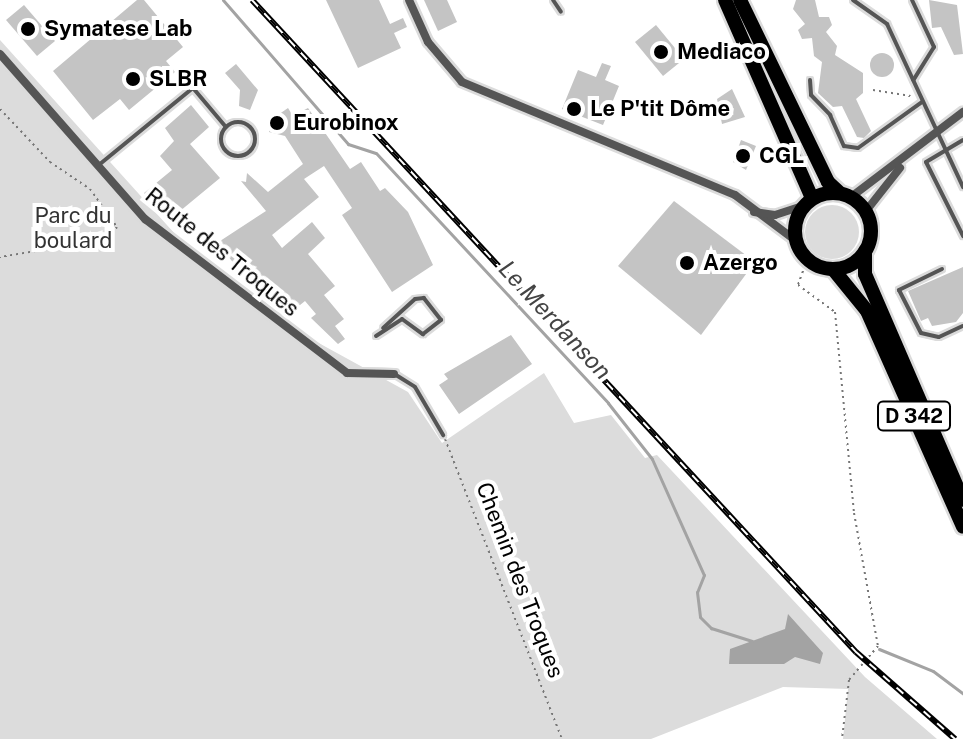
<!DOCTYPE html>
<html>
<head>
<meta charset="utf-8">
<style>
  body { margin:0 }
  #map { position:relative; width:963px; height:739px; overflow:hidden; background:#fff; font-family:"Public Sans",sans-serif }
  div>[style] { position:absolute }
  .green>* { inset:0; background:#dcdcdc }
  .round { border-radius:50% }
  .water>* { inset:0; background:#a3a3a3 }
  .stream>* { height:3px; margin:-1.5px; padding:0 1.5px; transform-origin:1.5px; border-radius:1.5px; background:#a3a3a3 }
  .building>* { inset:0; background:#c4c4c4 }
  .path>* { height:2px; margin-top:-1px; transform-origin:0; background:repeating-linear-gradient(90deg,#777 0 2px,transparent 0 6px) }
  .roads { filter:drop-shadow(2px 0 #dbdbdb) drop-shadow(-2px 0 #dbdbdb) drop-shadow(0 2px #dbdbdb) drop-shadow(0 -2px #dbdbdb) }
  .lane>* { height:4px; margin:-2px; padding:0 2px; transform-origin:2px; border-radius:2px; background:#555 }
  .lane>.ring { margin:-2px; padding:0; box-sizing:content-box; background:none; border:4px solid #555; border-radius:50% }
  .street>* { height:8px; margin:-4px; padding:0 4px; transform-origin:4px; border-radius:4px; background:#555 }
  .primary>* { height:14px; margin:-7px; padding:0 7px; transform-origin:7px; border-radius:7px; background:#000 }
  .primary>.ring { margin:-7px; padding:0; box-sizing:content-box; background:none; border:14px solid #000; border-radius:50% }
  .rail>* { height:6px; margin-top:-3px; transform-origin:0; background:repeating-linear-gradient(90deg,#fff 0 9px,#000 0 18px); box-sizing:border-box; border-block:2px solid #000 }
  .dots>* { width:22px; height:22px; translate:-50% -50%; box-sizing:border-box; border:4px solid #fff; border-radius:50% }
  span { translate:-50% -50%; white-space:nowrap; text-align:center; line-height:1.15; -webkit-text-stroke:8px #fff; paint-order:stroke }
  .shield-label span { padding:2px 6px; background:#fff; border:2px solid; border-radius:6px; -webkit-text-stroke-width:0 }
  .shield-label { font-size:20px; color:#000; font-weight:700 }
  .poi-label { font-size:22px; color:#000; font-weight:700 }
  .left { translate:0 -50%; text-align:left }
  .park-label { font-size:22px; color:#333 }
  .street-label { font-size:22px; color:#000 }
  .water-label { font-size:24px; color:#444; font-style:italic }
</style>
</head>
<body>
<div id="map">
  <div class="green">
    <div style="clip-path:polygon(0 40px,203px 265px,246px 303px,408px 392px,442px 443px,544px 373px,574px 423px,611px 415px,645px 458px,657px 455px,865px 677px,937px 739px,843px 739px,848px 689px,783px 687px,651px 739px,0 739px)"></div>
    <div class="round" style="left:805px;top:205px;width:54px;height:54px"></div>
  </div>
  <div class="water">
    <div style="clip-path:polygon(788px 614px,823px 653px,820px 664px,795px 657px,784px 664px,729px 664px,730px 649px,785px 629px)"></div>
  </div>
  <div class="stream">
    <div style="left:223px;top:0;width:191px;rotate:49deg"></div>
    <div style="left:348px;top:144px;width:29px;rotate:18deg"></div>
    <div style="left:376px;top:153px;width:341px;rotate:47.1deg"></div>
    <div style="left:608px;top:403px;width:71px;rotate:51.8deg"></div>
    <div style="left:652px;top:459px;width:127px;rotate:65.9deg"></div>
    <div style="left:704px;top:575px;width:18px;rotate:112deg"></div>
    <div style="left:697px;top:592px;width:25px;rotate:83deg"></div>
    <div style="left:700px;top:617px;width:16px;rotate:45deg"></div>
    <div style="left:711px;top:628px;width:43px;rotate:17.6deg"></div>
    <div style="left:879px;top:649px;width:58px;rotate:22.2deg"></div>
    <div style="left:933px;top:671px;width:38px;rotate:37deg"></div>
  </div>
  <div class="building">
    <div style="clip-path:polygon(137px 0,144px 0,183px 47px,166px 61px,175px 72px,129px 110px,120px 99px,93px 120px,53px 71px)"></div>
    <div style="clip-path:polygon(326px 0,379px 0,390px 24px,403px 18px,407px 27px,394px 33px,401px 48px,358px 68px)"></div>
    <div style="clip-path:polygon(424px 0,447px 0,457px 22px,438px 31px)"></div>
    <div style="clip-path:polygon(796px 0,815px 0,819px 17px,829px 17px,832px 25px,826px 32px,837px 46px,835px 55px,863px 73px,863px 93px,856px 99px,871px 131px,864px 138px,857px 137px,842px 106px,833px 107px,818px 93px,822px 62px,814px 56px,812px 38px,802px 39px,798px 30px,805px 24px,793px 9px)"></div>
    <div style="clip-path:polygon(929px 0,957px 5px,963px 54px,954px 55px,941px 27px,932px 28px)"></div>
    <div style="clip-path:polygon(24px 5px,55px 41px,37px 56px,6px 20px)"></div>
    <div style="clip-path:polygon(656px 25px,684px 59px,663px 76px,635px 42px)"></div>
    <div class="round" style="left:870px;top:53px;width:24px;height:24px"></div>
    <div style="clip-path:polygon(602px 63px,611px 66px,605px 80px,619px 86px,603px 125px,562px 109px,578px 70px,596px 77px)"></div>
    <div style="clip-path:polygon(236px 64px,258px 90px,250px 110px,239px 106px,240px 90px,225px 73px)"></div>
    <div style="clip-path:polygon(732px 89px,745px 117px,722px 124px,717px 99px)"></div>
    <div style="clip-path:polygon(191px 105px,209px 127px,190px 144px,220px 178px,168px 221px,144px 193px,172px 170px,160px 156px,174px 141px,165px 128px)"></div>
    <div style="clip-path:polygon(288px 108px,293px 116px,308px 108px,350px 169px,361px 162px,380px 191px,385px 188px,408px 212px,433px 265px,392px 292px,342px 215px,352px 208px,324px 166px,304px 179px,319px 197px,272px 235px,282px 248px,312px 222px,325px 238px,308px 254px,335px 286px,324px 295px,344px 319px,335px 326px,345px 339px,338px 344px,311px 318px,316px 314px,305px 301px,290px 313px,254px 271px,246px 278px,217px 243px,266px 211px,241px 181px,246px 182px,247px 173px,268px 192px,303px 164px,285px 136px,269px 132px,272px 119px)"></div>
    <div style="clip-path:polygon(741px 140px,756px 146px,746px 170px,733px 162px)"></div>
    <div style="clip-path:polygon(674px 201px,755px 262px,701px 335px,618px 266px)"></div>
    <div style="clip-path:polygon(963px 267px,963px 313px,956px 322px,932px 326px,928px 318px,921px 321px,908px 291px)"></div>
    <div style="clip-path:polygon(511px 335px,532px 364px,459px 414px,439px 385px,448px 379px,444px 374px)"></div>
  </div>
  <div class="path">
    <div style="left:873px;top:90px;width:38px;rotate:9deg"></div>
    <div style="left:0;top:109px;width:73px;rotate:46.7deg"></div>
    <div style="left:50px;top:162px;width:48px;rotate:34deg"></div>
    <div style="left:90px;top:189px;width:47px;rotate:54.6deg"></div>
    <div style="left:117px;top:227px;width:16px;rotate:130deg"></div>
    <div style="left:107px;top:239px;width:109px;rotate:170.5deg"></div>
    <div style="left:807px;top:260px;width:27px;rotate:110deg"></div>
    <div style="left:798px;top:285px;width:46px;rotate:36.1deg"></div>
    <div style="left:835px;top:312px;width:202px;rotate:84.6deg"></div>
    <div style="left:854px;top:513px;width:135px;rotate:79.8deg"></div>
    <div style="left:878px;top:646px;width:45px;rotate:130.5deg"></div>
    <div style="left:849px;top:680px;width:59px;rotate:96.8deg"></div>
    <div style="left:445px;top:439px;width:322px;rotate:68.7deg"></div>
  </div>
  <div class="roads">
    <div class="lane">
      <div style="left:553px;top:0;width:14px;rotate:56deg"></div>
      <div style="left:853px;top:0;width:42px;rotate:35.2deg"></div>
      <div style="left:887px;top:24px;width:180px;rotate:65deg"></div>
      <div style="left:912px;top:0;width:52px;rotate:64.9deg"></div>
      <div style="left:934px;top:47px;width:39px;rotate:122deg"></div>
      <div style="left:810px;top:80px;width:15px;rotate:86deg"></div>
      <div style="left:811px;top:95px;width:28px;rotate:46deg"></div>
      <div style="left:830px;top:115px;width:34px;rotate:66deg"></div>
      <div style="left:844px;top:146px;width:14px;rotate:8deg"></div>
      <div style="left:858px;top:148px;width:79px;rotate:-35.7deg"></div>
      <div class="ring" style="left:221px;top:122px;width:30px;height:30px"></div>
      <div style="left:963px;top:140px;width:43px;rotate:149.3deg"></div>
      <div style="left:926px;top:162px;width:83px;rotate:63.4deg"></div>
      <div style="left:100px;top:164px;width:120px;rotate:-39.3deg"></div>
      <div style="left:193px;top:88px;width:51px;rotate:49.8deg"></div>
      <div style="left:942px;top:269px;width:48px;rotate:154deg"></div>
      <div style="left:899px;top:290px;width:48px;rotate:62.9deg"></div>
      <div style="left:921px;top:333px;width:18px;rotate:13deg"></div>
      <div style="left:939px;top:337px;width:26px;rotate:-25deg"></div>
      <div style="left:376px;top:336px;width:31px;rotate:-33deg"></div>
      <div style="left:402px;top:319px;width:26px;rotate:36deg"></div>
      <div style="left:423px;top:334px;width:23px;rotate:-38deg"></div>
      <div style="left:441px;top:320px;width:28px;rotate:-128deg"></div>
      <div style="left:424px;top:298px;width:9px;rotate:174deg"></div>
      <div style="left:415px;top:299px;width:43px;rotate:137.8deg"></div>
      <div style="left:396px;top:375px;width:22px;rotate:32deg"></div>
      <div style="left:415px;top:387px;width:56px;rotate:59.7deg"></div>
    </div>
    <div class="street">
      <div style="left:409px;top:0;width:46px;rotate:65.7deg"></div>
      <div style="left:428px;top:42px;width:52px;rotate:49.6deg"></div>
      <div style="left:462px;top:82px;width:295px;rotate:22.5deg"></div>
      <div style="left:735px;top:195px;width:75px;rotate:36.9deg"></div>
      <div style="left:0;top:54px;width:220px;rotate:48.7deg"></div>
      <div style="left:145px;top:219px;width:254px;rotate:37.3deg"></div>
      <div style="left:347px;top:373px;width:47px;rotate:1.2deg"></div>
      <div style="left:851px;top:197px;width:141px;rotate:-37.2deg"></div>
      <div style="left:866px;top:211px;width:55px;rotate:-51.7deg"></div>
      <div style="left:754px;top:212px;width:21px;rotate:8deg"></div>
      <div style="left:775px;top:215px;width:29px;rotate:-18deg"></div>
    </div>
    <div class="primary">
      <div style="left:725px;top:0;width:216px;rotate:66.3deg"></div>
      <div style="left:740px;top:0;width:202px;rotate:64.2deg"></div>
      <div style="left:828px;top:182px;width:16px;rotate:43deg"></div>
      <div class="ring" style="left:795px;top:193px;width:62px;height:62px"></div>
      <div style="left:865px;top:251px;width:23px;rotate:90deg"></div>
      <div style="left:865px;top:274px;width:246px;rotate:66.6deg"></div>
      <div style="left:833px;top:269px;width:54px;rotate:51deg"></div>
      <div style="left:867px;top:311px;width:236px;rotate:66deg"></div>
    </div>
  </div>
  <div class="rail">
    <div style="left:252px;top:0;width:889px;rotate:47.19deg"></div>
    <div style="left:856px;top:652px;width:132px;rotate:41.3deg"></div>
  </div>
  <div class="dots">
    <div style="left:28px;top:29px;background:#000"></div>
    <div style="left:661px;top:52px;background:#000"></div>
    <div style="left:133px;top:79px;background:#000"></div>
    <div style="left:574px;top:109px;background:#000"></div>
    <div style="left:277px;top:123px;background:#000"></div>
    <div style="left:743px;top:156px;background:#000"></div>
    <div style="left:687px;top:263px;background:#000"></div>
  </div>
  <div class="shield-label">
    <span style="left:914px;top:416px">D 342</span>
  </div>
  <div class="poi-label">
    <span class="left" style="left:44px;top:29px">Symatese Lab</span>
    <span class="left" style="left:677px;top:52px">Mediaco</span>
    <span class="left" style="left:149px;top:79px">SLBR</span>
    <span class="left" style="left:590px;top:109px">Le P'tit Dôme</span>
    <span class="left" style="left:293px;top:123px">Eurobinox</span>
    <span class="left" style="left:759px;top:156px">CGL</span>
    <span class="left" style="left:703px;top:263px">Azergo</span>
  </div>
  <div class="park-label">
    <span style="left:73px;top:228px">Parc du<br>boulard</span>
  </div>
  <div class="street-label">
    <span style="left:222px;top:252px;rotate:39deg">Route des Troques</span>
    <span style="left:520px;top:580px;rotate:69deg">Chemin des Troques</span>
  </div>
  <div class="water-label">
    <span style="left:555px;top:320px;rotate:47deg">Le Merdanson</span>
  </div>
</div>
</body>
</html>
